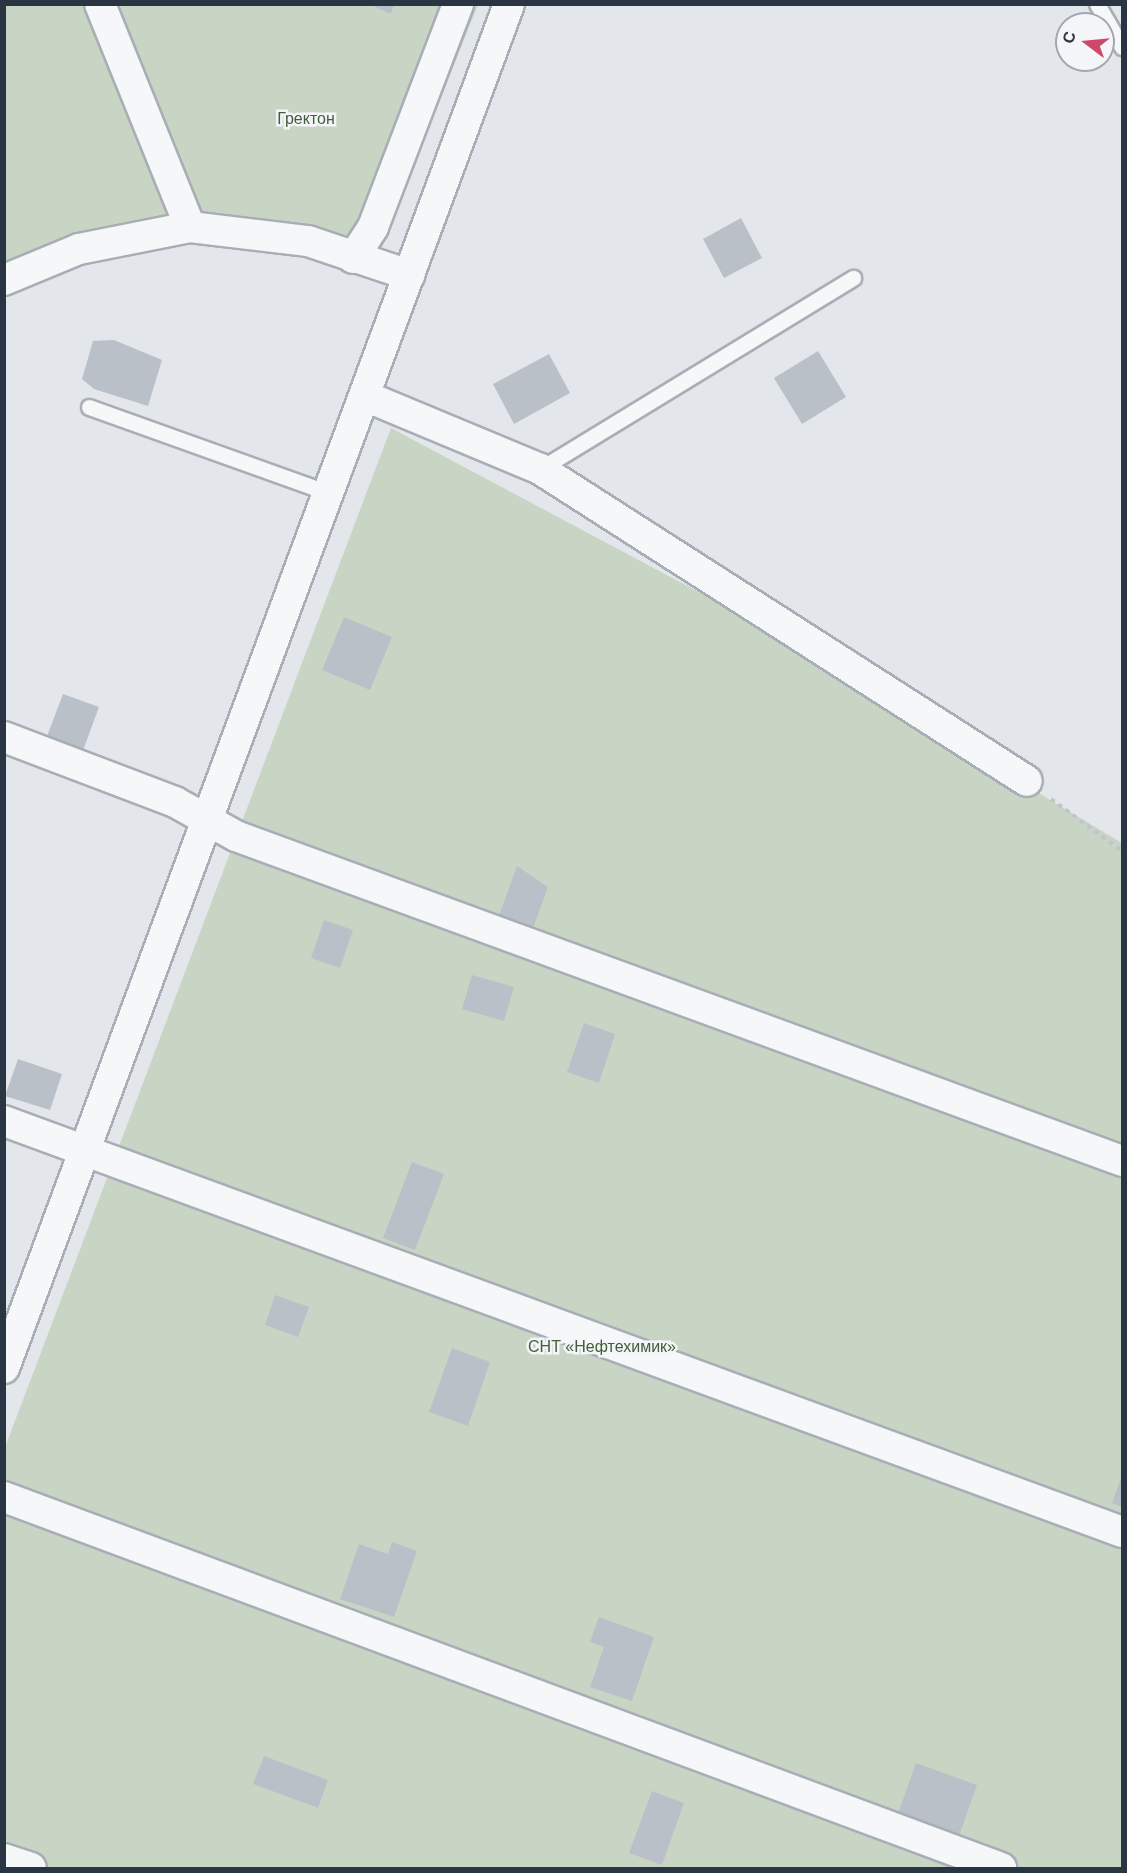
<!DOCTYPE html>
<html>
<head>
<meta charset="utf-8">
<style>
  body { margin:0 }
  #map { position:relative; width:1127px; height:1873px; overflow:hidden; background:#e3e7eb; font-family:Helvetica,sans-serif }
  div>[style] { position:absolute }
  .green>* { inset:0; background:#c9d5c4 }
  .building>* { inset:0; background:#bac0c8 }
  .path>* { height:4px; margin-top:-2px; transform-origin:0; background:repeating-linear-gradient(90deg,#c1c5ca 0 4.5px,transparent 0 9px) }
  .roads { filter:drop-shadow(2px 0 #a8aeb5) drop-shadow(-2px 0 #a8aeb5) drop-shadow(0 2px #a8aeb5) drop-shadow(0 -2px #a8aeb5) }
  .service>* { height:15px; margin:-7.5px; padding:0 7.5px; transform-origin:7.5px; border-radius:7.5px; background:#f6f7f9 }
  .minor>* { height:30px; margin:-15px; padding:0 15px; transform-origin:15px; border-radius:15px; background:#f6f7f9 }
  span { translate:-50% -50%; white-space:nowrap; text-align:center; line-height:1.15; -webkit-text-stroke:5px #f3f5f8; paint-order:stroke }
  .park-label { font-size:16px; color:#425f38 }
  .frame { position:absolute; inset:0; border:6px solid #2a3543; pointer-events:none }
  .north { position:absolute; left:1055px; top:12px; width:60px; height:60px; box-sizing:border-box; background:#f3f5f8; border:2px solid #a3a8b0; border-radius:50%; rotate:286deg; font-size:16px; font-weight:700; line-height:24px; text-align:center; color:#2a3543 }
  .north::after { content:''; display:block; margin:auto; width:21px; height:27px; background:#ce4968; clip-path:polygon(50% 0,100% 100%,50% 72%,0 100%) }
</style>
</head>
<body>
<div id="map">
  <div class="green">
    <div style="clip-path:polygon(5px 5px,478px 5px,380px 249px,208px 217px,74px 233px,5px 266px)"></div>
    <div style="clip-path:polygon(391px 428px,738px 613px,1122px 843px,1122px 1868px,5px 1868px,4px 1450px)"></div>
  </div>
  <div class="building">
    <div style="clip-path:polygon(369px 4px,394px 4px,391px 14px)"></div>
    <div style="clip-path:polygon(741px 218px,762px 258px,724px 278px,703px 239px)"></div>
    <div style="clip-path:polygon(114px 340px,162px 360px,148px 406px,94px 389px,82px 379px,93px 341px)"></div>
    <div style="clip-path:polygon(818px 351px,846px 397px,802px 424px,774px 378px)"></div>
    <div style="clip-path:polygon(549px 354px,570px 393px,514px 424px,493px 384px)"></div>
    <div style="clip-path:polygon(344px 617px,392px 637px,370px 690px,322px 670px)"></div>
    <div style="clip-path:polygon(63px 694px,99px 707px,82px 753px,46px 739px)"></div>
    <div style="clip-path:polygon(517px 866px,548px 887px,531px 934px,497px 921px)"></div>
    <div style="clip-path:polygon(324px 920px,353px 930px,340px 968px,311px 958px)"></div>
    <div style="clip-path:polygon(472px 975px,514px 987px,504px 1021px,462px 1009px)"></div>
    <div style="clip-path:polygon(584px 1023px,615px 1034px,599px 1083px,567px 1072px)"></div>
    <div style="clip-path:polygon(18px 1059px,62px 1074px,50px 1110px,5px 1096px)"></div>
    <div style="clip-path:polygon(412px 1162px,444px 1174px,415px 1250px,383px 1238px)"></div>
    <div style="clip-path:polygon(275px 1295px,309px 1307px,298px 1337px,265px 1325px)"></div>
    <div style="clip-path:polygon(452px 1348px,490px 1362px,468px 1426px,429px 1412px)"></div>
    <div style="clip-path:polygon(1122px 1475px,1122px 1507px,1112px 1503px)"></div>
    <div style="clip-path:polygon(392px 1542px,417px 1551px,394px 1617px,340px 1599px,359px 1544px,388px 1554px)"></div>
    <div style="clip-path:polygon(599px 1617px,654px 1637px,632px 1701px,590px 1687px,604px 1647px,590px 1642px)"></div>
    <div style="clip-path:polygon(264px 1756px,328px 1780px,318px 1808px,253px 1784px)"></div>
    <div style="clip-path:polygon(916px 1763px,977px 1785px,959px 1836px,898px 1814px)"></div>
    <div style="clip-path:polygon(652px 1791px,684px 1803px,662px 1865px,629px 1853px)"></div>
  </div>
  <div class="path">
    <div style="left:1051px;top:799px;width:88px;rotate:36.2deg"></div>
  </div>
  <div class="roads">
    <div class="service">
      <div style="left:1097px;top:4px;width:50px;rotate:59.8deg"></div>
      <div style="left:89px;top:407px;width:255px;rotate:19.7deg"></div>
      <div style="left:540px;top:469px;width:367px;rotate:-31.4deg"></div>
    </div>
    <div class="minor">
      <div style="left:100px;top:4px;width:240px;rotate:68deg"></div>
      <div style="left:353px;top:258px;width:37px;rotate:-57deg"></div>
      <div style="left:373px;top:227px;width:239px;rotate:-69.1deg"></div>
      <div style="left:4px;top:280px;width:81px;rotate:-22.5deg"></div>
      <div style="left:79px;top:249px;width:113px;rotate:-11.2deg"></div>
      <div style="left:190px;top:227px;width:119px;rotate:6.8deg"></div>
      <div style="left:308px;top:241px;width:107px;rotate:18.6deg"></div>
      <div style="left:365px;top:396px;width:190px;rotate:22.6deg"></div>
      <div style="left:540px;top:469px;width:578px;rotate:32.65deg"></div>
      <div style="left:4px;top:737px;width:183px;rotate:20.8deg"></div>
      <div style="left:175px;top:802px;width:70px;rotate:29.1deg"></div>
      <div style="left:236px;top:836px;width:944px;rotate:20.14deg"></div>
      <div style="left:4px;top:1121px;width:1191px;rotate:20.18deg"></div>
      <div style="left:4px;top:1368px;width:1454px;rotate:-69.68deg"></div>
      <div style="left:4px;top:1497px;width:1064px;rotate:20.41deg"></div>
      <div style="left:4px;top:1859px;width:28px;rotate:18deg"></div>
    </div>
  </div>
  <div class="park-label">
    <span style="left:306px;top:119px">Гректон</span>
    <span style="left:602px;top:1347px">СНТ «Нефтехимик»</span>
  </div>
  <div class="frame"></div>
  <div class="north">С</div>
</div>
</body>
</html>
